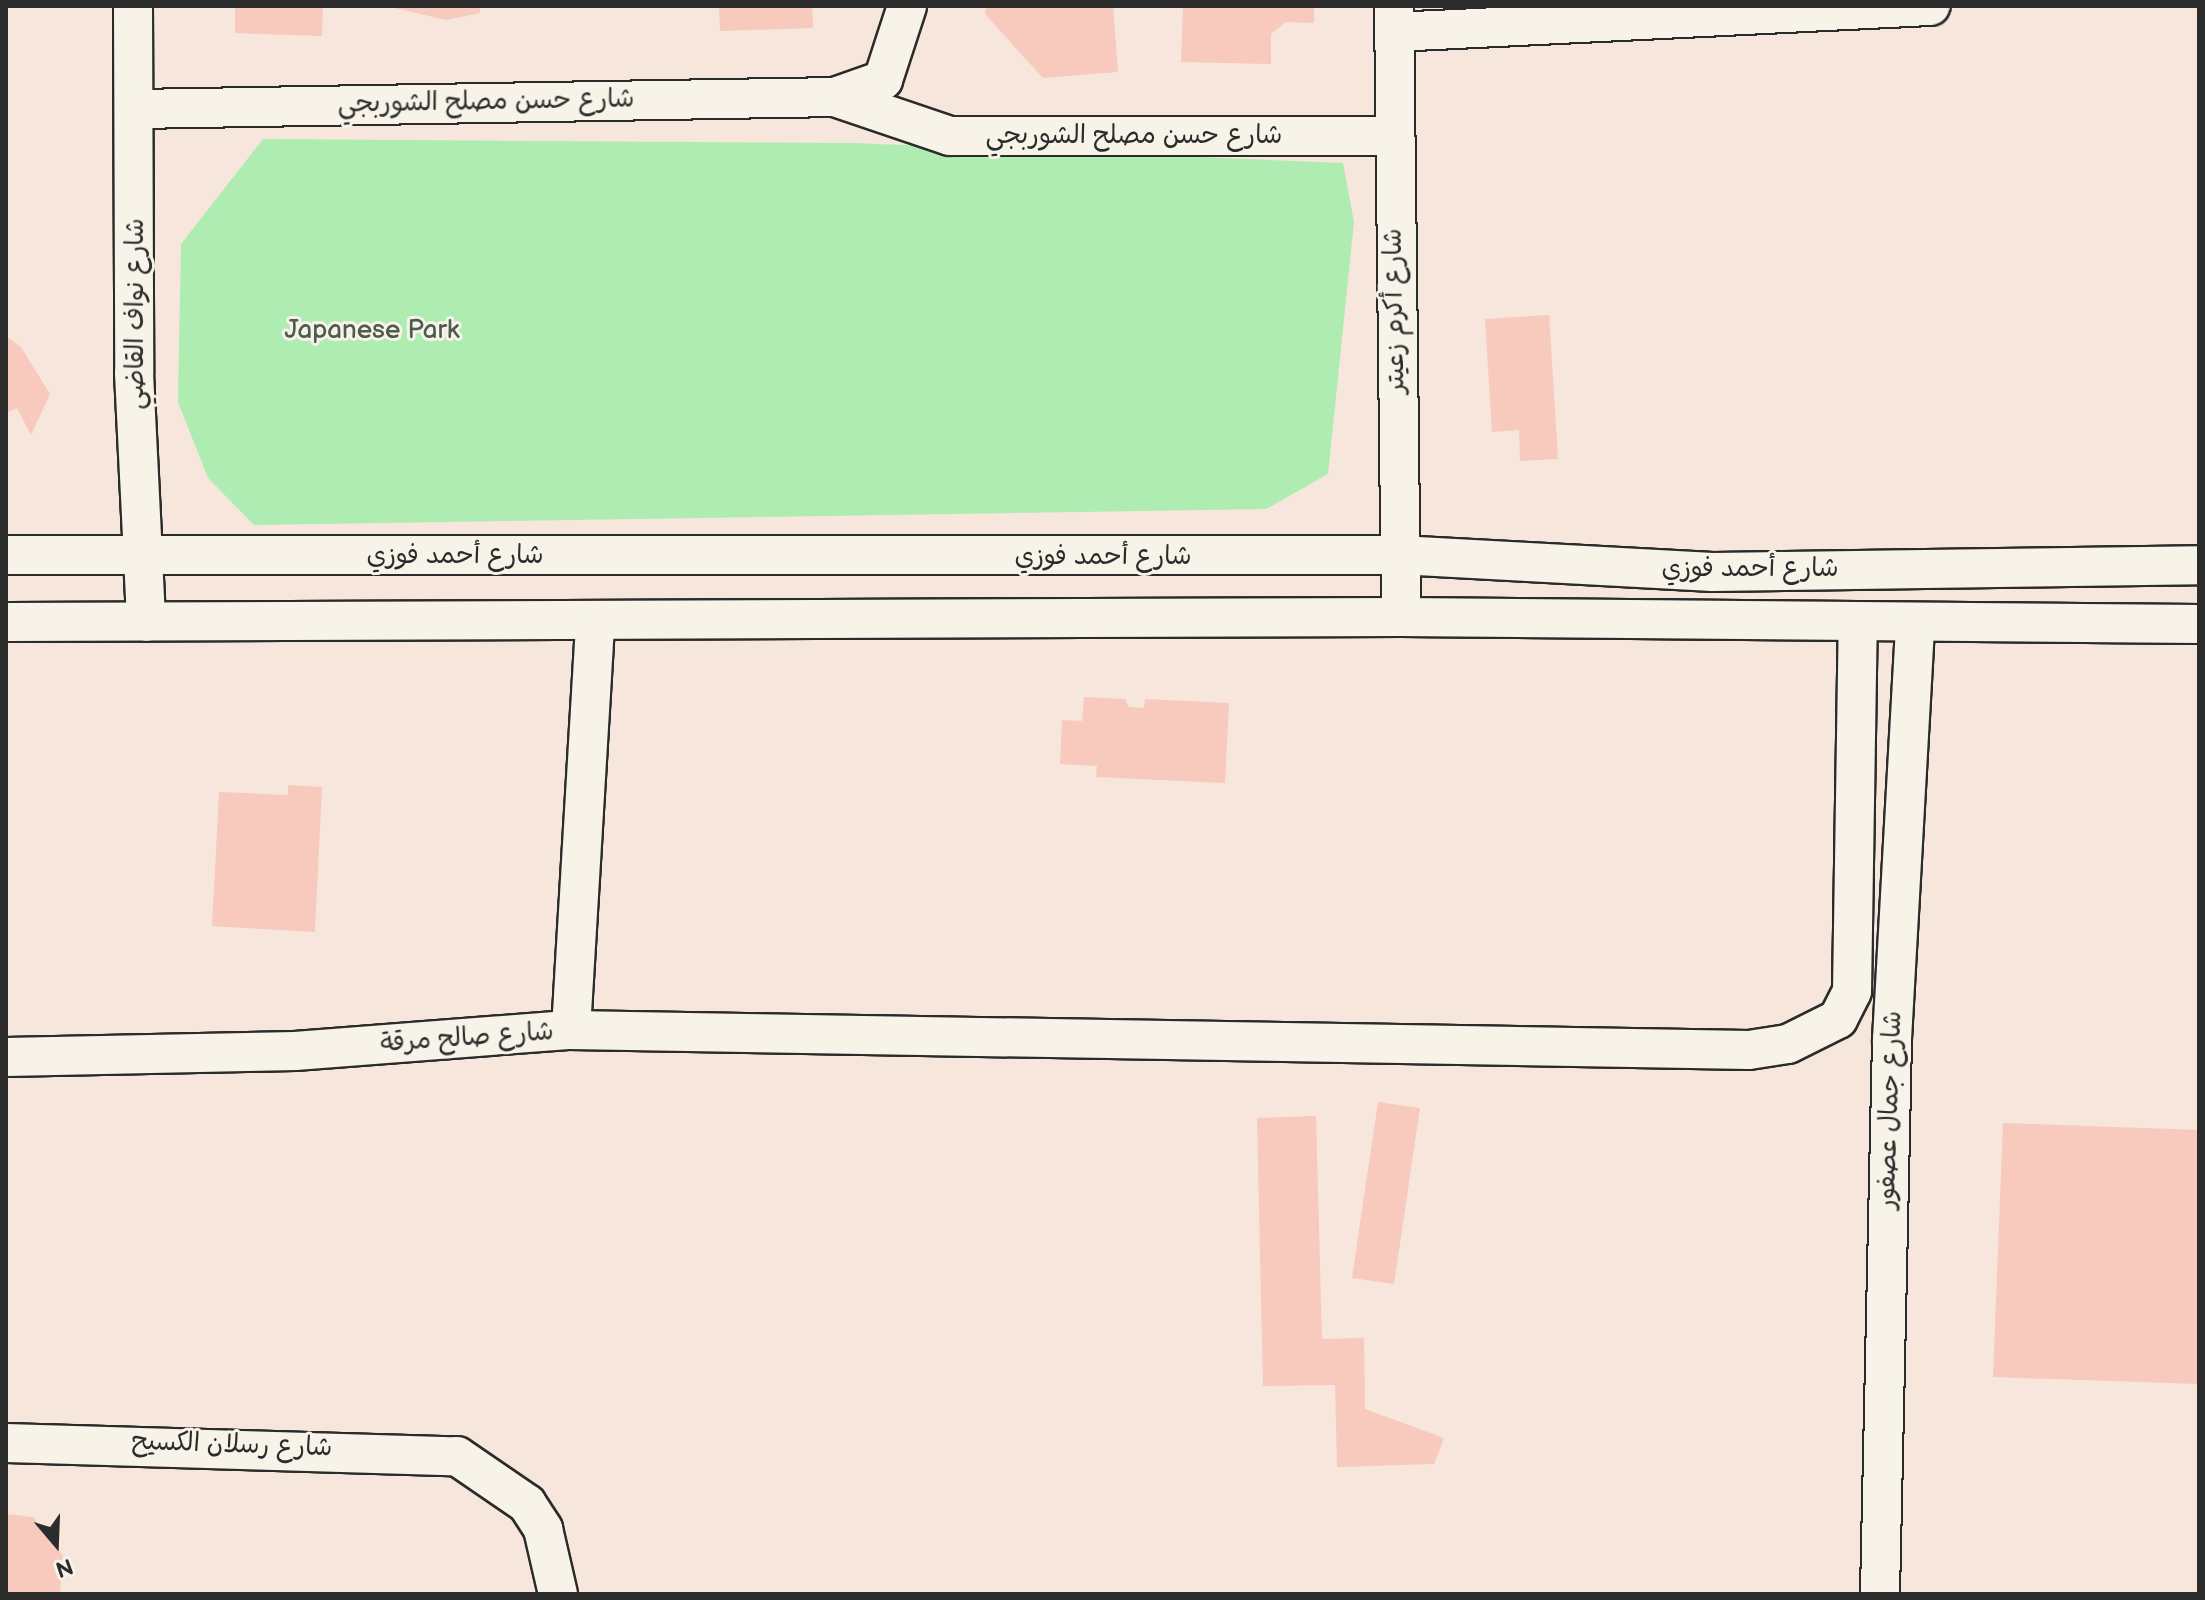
<!DOCTYPE html>
<html>
<head>
<meta charset="utf-8">
<style>
  body { margin:0 }
  #map { position:relative; width:2205px; height:1600px; overflow:hidden; background:#f7e6db; font-family:"Balsamiq Sans","Playpen Sans Arabic",sans-serif }
  div>[style] { position:absolute }
  .green>* { inset:0; background:#afecb2 }
  .building>* { inset:0; background:#f8c9bd }
  .roads { filter:drop-shadow(2px 0 #2b2b2b) drop-shadow(-2px 0 #2b2b2b) drop-shadow(0 2px #2b2b2b) drop-shadow(0 -2px #2b2b2b) }
  .minor>* { height:38px; margin:-19px; padding:0 19px; transform-origin:19px; border-radius:19px; background:#f7f3e8 }
  span { translate:-50% -50%; white-space:nowrap; text-align:center; line-height:1.15; -webkit-text-stroke:6px #f7f3e8; paint-order:stroke }
  .street-label { font-size:26px; color:#2b2b2b }
  .park-label { font-size:26px; color:#4c5b4d }
  .frame { position:absolute; inset:0; border:8px solid #2b2b2b; pointer-events:none }
  .north { position:absolute; left:16px; top:1504px; width:80px; height:80px; -webkit-text-stroke:6px #f7f3e8; paint-order:stroke; rotate:161deg; font-size:22px; font-weight:700; line-height:32px; text-align:center; color:#2b2b2b }
  .north::after { content:''; display:block; margin:auto; width:28px; height:36px; background:#2b2b2b; clip-path:polygon(50% 0,100% 100%,50% 72%,0 100%) }
</style>
</head>
<body>
<div id="map">
  <div class="green">
    <div style="clip-path:polygon(263px 139px,854px 143px,1343px 163px,1354px 222px,1328px 474px,1266px 509px,254px 525px,208px 478px,178px 402px,181px 244px)"></div>
  </div>
  <div class="building">
    <div style="clip-path:polygon(235px 6px,323px 6px,322px 36px,235px 33px)"></div>
    <div style="clip-path:polygon(386px 6px,480px 6px,480px 13px,446px 20px)"></div>
    <div style="clip-path:polygon(719px 6px,812px 6px,813px 28px,720px 31px)"></div>
    <div style="clip-path:polygon(987px 6px,1113px 6px,1118px 72px,1043px 78px,985px 14px)"></div>
    <div style="clip-path:polygon(1183px 6px,1314px 6px,1314px 23px,1286px 22px,1271px 34px,1271px 64px,1181px 62px)"></div>
    <div style="clip-path:polygon(1549px 315px,1558px 459px,1520px 461px,1519px 430px,1492px 432px,1485px 319px)"></div>
    <div style="clip-path:polygon(6px 336px,21px 347px,50px 394px,31px 435px,17px 408px,6px 413px)"></div>
    <div style="clip-path:polygon(1084px 697px,1125px 699px,1129px 707px,1144px 708px,1145px 699px,1229px 703px,1225px 783px,1096px 777px,1097px 766px,1060px 764px,1062px 720px,1082px 721px)"></div>
    <div style="clip-path:polygon(288px 785px,322px 787px,315px 932px,212px 926px,219px 792px,288px 795px)"></div>
    <div style="clip-path:polygon(1378px 1102px,1420px 1108px,1394px 1284px,1352px 1278px)"></div>
    <div style="clip-path:polygon(1316px 1116px,1322px 1339px,1364px 1338px,1365px 1409px,1444px 1438px,1434px 1464px,1337px 1467px,1335px 1385px,1263px 1386px,1257px 1118px)"></div>
    <div style="clip-path:polygon(2003px 1123px,2199px 1130px,2199px 1384px,1993px 1377px)"></div>
    <div style="clip-path:polygon(6px 1514px,33px 1517px,63px 1556px,60px 1594px,6px 1594px)"></div>
  </div>
  <div class="roads">
    <div class="minor">
      <div style="left:133px;top:6px;width:367px;rotate:89.8deg"></div>
      <div style="left:134px;top:373px;width:249px;rotate:87.2deg"></div>
      <div style="left:1394px;top:6px;width:611px;rotate:89.34deg"></div>
      <div style="left:1394px;top:32px;width:537px;rotate:-2.78deg"></div>
      <div style="left:835px;top:97px;width:51px;rotate:-19.5deg"></div>
      <div style="left:883px;top:80px;width:78px;rotate:-72deg"></div>
      <div style="left:136px;top:109px;width:699px;rotate:-0.98deg"></div>
      <div style="left:835px;top:97px;width:121px;rotate:18.7deg"></div>
      <div style="left:950px;top:136px;width:442px"></div>
      <div style="left:6px;top:555px;width:1393px"></div>
      <div style="left:1399px;top:555px;width:314px;rotate:3.1deg"></div>
      <div style="left:1713px;top:572px;width:486px;rotate:-0.8deg"></div>
      <div style="left:6px;top:622px;width:1395px;rotate:-0.21deg"></div>
      <div style="left:1401px;top:617px;width:798px;rotate:0.5deg"></div>
      <div style="left:571px;top:1030px;width:406px;rotate:-86.6deg"></div>
      <div style="left:6px;top:1057px;width:289px;rotate:-1.2deg"></div>
      <div style="left:295px;top:1051px;width:277px;rotate:-4.4deg"></div>
      <div style="left:571px;top:1030px;width:1178px;rotate:0.97deg"></div>
      <div style="left:1749px;top:1050px;width:39px;rotate:-9deg"></div>
      <div style="left:1788px;top:1044px;width:56px;rotate:-26.6deg"></div>
      <div style="left:1838px;top:1019px;width:31px;rotate:-63deg"></div>
      <div style="left:1852px;top:991px;width:365px;rotate:-89.1deg"></div>
      <div style="left:6px;top:1443px;width:451px;rotate:1.7deg"></div>
      <div style="left:457px;top:1456px;width:85px;rotate:34.4deg"></div>
      <div style="left:527px;top:1504px;width:30px;rotate:57deg"></div>
      <div style="left:543px;top:1529px;width:67px;rotate:77deg"></div>
      <div style="left:1880px;top:1594px;width:555px;rotate:-88.76deg"></div>
      <div style="left:1892px;top:1039px;width:414px;rotate:-86.8deg"></div>
    </div>
  </div>
  <div class="street-label">
    <span style="left:486px;top:102px;rotate:-1deg">شارع حسن مصلح الشوربجي</span>
    <span style="left:1134px;top:136px">شارع حسن مصلح الشوربجي</span>
    <span style="left:1395px;top:311px;rotate:-91deg">شارع أكرم زعيتر</span>
    <span style="left:136px;top:314px;rotate:-90deg">شارع نواف القاضي</span>
    <span style="left:455px;top:556px">شارع أحمد فوزي</span>
    <span style="left:1103px;top:557px">شارع أحمد فوزي</span>
    <span style="left:1750px;top:569px">شارع أحمد فوزي</span>
    <span style="left:467px;top:1038px;rotate:-4deg">شارع صالح مرقة</span>
    <span style="left:1890px;top:1110px;rotate:-88deg">شارع جمال عصفور</span>
    <span style="left:232px;top:1445px;rotate:2deg">شارع رسلان الكسيح</span>
  </div>
  <div class="park-label">
    <span style="left:372px;top:331px">Japanese Park</span>
  </div>
  <div class="frame"></div>
  <div class="north">N</div>
</div>
</body>
</html>
